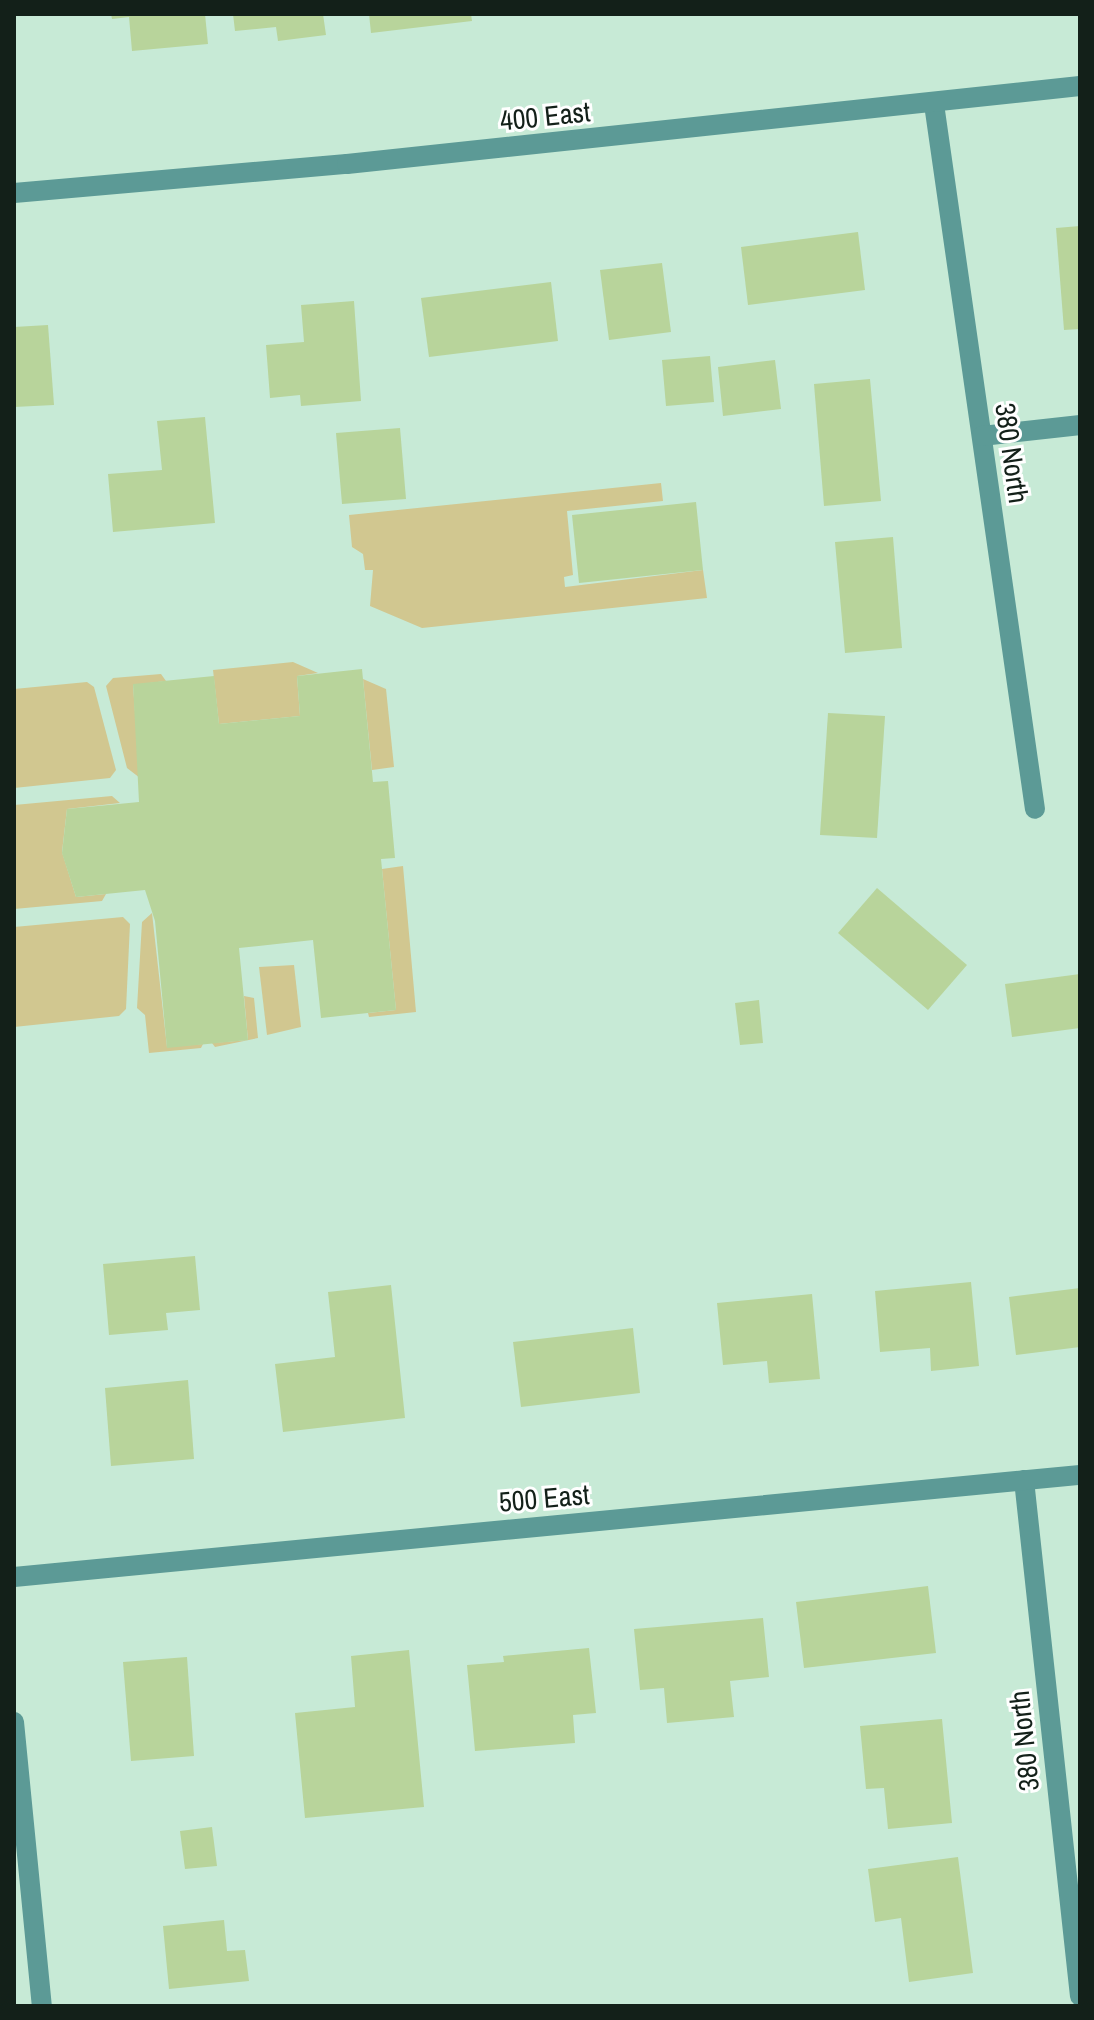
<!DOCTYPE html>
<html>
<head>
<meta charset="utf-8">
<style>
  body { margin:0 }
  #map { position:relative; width:1094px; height:2020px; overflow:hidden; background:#c7ead6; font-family:"Archivo Narrow",sans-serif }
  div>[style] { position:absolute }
  .green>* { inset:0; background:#d1c790 }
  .building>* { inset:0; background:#b8d49b }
  .minor>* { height:20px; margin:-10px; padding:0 10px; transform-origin:10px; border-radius:10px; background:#5c9a96 }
  .tertiary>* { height:20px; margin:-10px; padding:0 10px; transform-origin:10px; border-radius:10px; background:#5c9a96 }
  span { translate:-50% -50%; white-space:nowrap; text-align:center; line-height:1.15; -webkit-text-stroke:6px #fff; paint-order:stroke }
  .street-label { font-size:28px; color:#132019 }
  .frame { position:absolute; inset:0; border:16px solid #132019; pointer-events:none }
</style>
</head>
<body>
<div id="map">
  <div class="green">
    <div style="clip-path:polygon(661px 483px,663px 501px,567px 511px,573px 575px,564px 577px,565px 587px,703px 570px,707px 598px,422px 628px,370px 606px,373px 570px,365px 570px,363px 554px,352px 547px,349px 515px)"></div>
    <div style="clip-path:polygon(293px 662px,318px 673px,297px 676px,300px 716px,219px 724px,213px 670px)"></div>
    <div style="clip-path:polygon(161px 674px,166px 681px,133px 685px,140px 778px,127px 768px,106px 686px,113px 678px)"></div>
    <div style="clip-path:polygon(363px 679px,386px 689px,394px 767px,372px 770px)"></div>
    <div style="clip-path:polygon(87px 682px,94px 687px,116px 770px,110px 778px,14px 788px,14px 689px)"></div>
    <div style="clip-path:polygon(112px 796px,120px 803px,67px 809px,62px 852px,76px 897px,106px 894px,102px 901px,14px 909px,14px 805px)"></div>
    <div style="clip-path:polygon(403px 866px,416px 1012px,369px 1017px,368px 1013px,396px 1010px,382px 869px)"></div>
    <div style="clip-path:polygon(152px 913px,167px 1047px,203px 1044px,201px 1048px,149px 1053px,145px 1015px,137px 1008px,142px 922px)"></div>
    <div style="clip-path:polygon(123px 917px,130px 924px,126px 1009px,119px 1016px,14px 1027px,14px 927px)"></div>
    <div style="clip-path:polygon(294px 965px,301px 1027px,267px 1035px,259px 967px)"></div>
    <div style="clip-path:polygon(244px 996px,254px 998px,258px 1038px,215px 1047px,212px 1043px,248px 1040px)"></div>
  </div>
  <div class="building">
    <div style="clip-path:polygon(111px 14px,205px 14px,208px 44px,132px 51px,129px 17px,112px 19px)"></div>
    <div style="clip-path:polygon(233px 14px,323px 14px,326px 35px,278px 41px,276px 27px,235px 31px)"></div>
    <div style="clip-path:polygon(369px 14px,471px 14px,472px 21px,371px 33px)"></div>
    <div style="clip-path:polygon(1080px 226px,1080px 329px,1064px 330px,1056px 228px)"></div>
    <div style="clip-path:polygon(858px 232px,865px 290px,748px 305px,741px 247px)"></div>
    <div style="clip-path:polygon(662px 263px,671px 332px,609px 340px,600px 270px)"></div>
    <div style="clip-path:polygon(551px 282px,558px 341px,429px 357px,421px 298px)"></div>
    <div style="clip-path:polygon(354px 301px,361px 401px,301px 406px,300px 395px,270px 398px,266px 345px,304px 342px,301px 305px)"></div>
    <div style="clip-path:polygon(48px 325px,54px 405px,14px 407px,14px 327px)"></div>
    <div style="clip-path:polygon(710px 356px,714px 402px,666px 406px,662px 360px)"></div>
    <div style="clip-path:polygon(775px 360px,781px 409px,723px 416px,718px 367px)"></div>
    <div style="clip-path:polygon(870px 379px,881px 501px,824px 506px,814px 384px)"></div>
    <div style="clip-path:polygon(205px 417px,215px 523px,113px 532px,108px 474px,162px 470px,157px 421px)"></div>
    <div style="clip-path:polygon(400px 428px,406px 499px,342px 504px,336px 433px)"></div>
    <div style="clip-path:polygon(696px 502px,703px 570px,579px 583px,572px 515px)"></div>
    <div style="clip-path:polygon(893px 537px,902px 648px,845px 653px,835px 542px)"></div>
    <div style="clip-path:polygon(362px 669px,373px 782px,388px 781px,395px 858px,381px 859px,396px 1010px,321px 1018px,313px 940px,239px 948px,248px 1040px,167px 1048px,155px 921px,145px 890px,76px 897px,62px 853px,67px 809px,139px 802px,133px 684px,214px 676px,219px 724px,300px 716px,297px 676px)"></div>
    <div style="clip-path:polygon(828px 713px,885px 716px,877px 838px,820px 835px)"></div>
    <div style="clip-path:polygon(877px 888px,967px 965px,928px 1010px,838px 933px)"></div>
    <div style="clip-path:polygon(1080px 974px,1080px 1028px,1012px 1037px,1005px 984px)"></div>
    <div style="clip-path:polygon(759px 1000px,763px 1043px,740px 1045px,735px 1003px)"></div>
    <div style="clip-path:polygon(195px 1256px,200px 1310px,166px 1313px,168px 1330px,109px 1335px,103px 1264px)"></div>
    <div style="clip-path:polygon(971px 1282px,979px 1366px,931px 1371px,930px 1348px,880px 1352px,875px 1291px)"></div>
    <div style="clip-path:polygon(391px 1285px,405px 1418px,283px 1432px,275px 1364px,335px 1357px,328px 1292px)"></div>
    <div style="clip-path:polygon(1080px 1288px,1080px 1347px,1016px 1355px,1009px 1297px)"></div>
    <div style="clip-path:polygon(812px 1294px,820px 1379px,769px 1383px,767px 1361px,723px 1365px,717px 1303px)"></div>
    <div style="clip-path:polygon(633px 1328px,640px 1393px,521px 1407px,513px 1342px)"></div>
    <div style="clip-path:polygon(188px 1380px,194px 1459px,111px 1466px,105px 1388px)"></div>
    <div style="clip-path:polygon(928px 1586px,936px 1653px,804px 1668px,796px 1602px)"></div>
    <div style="clip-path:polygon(763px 1618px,769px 1677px,730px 1681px,734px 1717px,667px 1723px,664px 1688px,640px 1690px,634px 1629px)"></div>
    <div style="clip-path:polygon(589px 1648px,596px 1713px,573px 1715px,575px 1743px,475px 1751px,467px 1665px,504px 1662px,503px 1656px)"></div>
    <div style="clip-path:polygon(409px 1650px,424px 1807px,305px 1818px,295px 1713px,355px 1707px,351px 1656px)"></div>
    <div style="clip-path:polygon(187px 1657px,194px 1756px,131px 1761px,123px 1662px)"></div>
    <div style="clip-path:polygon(942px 1719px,952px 1823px,888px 1829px,884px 1788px,866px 1789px,860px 1726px)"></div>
    <div style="clip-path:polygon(212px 1827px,217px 1866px,185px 1869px,180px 1831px)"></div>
    <div style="clip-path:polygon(958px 1857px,973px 1973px,909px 1982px,901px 1918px,875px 1922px,868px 1869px)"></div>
    <div style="clip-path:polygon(224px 1920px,227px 1951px,245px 1950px,249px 1981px,169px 1989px,163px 1926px)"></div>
  </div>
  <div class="minor">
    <div style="left:934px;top:104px;width:712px;rotate:81.85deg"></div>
    <div style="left:14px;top:193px;width:334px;rotate:-5deg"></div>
    <div style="left:347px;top:164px;width:737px;rotate:-6.07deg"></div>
    <div style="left:982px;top:436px;width:99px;rotate:-6.4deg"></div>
    <div style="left:1024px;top:1480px;width:519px;rotate:83.81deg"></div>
  </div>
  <div class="tertiary">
    <div style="left:14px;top:1577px;width:1071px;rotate:-5.47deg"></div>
    <div style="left:14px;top:1722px;width:285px;rotate:84.4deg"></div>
  </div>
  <div class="street-label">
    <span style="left:545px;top:116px;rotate:-6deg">400 East</span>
    <span style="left:1012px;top:453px;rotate:82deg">380 North</span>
    <span style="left:544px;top:1498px;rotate:-5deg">500 East</span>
    <span style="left:1024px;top:1741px;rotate:-96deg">380 North</span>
  </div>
  <div class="frame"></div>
</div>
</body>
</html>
